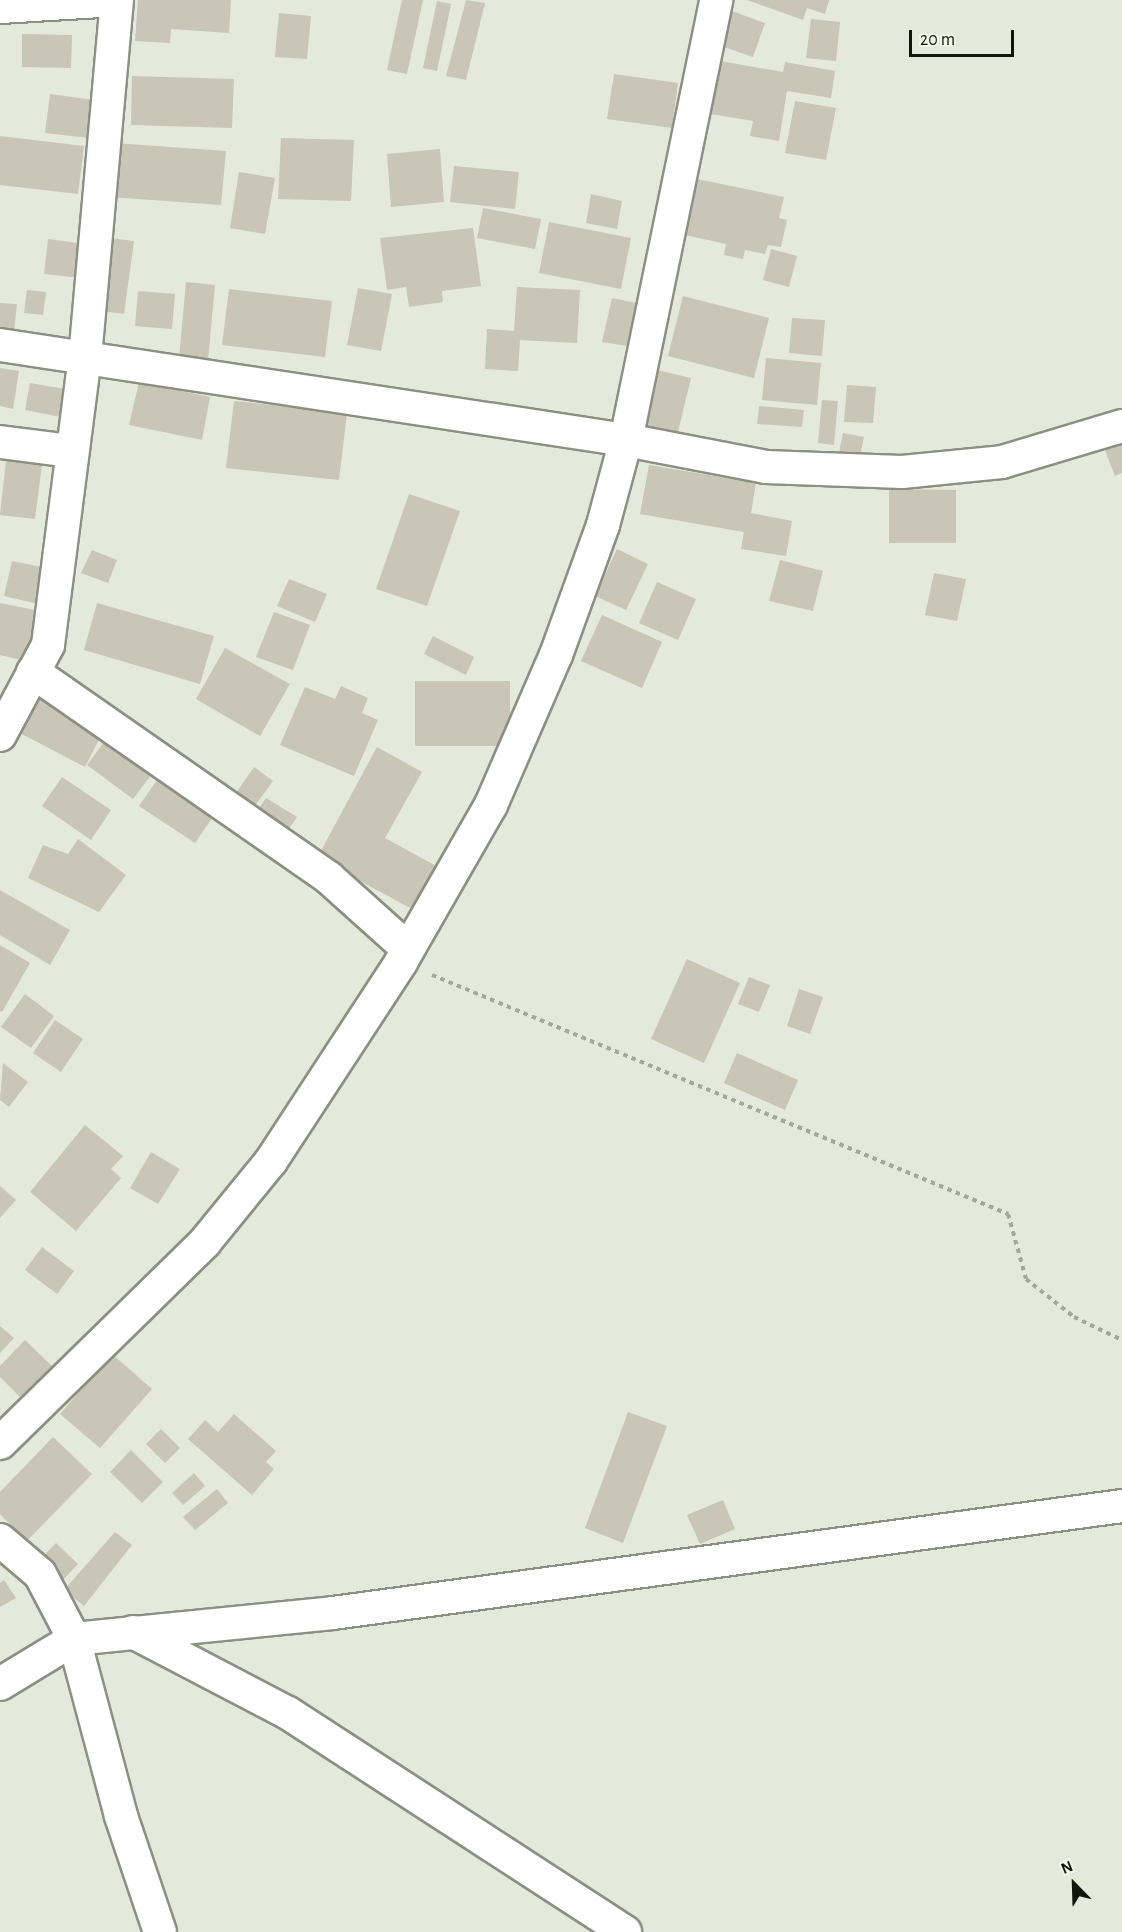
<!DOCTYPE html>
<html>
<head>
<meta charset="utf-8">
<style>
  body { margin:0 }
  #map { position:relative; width:1122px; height:1932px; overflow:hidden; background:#e4e9db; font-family:"Alegreya Sans",sans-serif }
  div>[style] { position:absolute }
  .building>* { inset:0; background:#c9c5b7 }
  .path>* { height:4px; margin-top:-2px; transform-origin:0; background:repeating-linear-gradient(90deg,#a3a79c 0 4.5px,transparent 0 9px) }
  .roads { filter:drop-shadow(2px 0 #8c9083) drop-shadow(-2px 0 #8c9083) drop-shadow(0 2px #8c9083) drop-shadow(0 -2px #8c9083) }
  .street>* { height:32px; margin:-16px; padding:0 16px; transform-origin:16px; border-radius:16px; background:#fff }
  span { translate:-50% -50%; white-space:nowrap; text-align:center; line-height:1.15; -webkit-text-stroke:6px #f2f6e8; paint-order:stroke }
  .north { position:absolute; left:1044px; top:1854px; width:60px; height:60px; -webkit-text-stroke:4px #f2f6e8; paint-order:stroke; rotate:337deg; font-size:16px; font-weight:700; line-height:24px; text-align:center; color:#12140f }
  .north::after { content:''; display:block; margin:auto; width:21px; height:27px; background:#12140f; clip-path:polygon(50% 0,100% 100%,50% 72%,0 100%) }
  .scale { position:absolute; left:909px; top:30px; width:105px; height:27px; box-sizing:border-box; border:3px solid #12140f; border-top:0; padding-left:8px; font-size:18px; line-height:21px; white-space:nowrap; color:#12140f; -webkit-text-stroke:4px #f2f6e8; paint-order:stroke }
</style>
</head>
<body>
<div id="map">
  <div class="building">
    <div style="clip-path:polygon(138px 0,231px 0,229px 33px,171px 29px,170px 43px,135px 41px)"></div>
    <div style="clip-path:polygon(402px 0,423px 0,407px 74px,387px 70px)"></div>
    <div style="clip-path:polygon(466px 0,485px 3px,466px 80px,446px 76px)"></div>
    <div style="clip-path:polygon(747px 0,829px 0,825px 14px,807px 8px,803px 20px)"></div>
    <div style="clip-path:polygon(437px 1px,451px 4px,437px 71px,423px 68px)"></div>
    <div style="clip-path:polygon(732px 11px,765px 23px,753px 57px,721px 46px)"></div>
    <div style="clip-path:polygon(279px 13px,311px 16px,307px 59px,275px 57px)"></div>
    <div style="clip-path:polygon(811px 19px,840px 22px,836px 61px,806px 58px)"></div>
    <div style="clip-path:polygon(22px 34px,72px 35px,71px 68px,22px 67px)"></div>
    <div style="clip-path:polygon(720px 61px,783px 72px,785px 62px,835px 71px,831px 98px,787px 91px,779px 141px,750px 136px,753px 121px,711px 114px)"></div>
    <div style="clip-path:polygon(614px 74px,678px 83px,672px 128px,607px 119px)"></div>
    <div style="clip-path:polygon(132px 76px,234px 79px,232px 128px,131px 125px)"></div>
    <div style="clip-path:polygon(50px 94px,94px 100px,89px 138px,45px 133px)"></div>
    <div style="clip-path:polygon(795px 101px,836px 108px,826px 160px,785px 153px)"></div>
    <div style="clip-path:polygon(0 136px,84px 146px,78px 194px,0 185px)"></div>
    <div style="clip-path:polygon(281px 138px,354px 140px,351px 201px,278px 199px)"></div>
    <div style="clip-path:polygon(114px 143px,226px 151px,221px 205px,110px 197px)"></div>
    <div style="clip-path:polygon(440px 149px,444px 202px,391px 207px,387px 154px)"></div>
    <div style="clip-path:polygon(454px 166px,519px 172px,515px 209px,450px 202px)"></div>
    <div style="clip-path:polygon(239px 172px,275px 178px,265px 234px,230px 228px)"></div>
    <div style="clip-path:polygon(697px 179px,784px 197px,779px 218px,787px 220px,781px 247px,768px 245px,765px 254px,745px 250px,743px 259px,724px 255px,726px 244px,685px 235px)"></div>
    <div style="clip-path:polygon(591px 194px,622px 201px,617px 229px,586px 223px)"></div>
    <div style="clip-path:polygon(483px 208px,541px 219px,535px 249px,477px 238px)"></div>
    <div style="clip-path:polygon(549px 222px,631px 238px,621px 289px,539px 273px)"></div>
    <div style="clip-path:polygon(473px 228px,481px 286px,442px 291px,443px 302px,409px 307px,406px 287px,387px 290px,380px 238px)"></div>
    <div style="clip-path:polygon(103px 237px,134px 241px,124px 314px,94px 310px)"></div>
    <div style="clip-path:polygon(48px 239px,85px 244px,81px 278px,44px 274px)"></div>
    <div style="clip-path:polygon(771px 249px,797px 256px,789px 287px,763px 280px)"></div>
    <div style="clip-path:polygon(186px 282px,215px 285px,208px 361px,179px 358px)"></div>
    <div style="clip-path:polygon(517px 287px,580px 290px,577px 343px,520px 340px,518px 371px,485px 369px,487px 329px,514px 331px)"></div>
    <div style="clip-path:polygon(358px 288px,392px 294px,381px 351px,347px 345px)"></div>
    <div style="clip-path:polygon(229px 289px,332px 301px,325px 357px,222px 345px)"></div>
    <div style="clip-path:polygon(27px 290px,46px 292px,43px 315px,24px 313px)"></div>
    <div style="clip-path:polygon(138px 291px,175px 294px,172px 329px,135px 326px)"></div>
    <div style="clip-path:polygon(683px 296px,769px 318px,754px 378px,668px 356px)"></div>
    <div style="clip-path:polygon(612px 298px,636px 303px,627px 346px,602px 342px)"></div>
    <div style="clip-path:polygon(0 303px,17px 304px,14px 332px,0 330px)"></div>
    <div style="clip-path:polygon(792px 318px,825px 320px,822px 356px,789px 353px)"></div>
    <div style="clip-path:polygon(766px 358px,821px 363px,817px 405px,762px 400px)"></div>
    <div style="clip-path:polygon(0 368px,19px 371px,13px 409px,0 406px)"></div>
    <div style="clip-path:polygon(657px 370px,691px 378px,676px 440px,642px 431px)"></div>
    <div style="clip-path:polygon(139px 382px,210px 397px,202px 440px,129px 425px)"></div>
    <div style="clip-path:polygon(30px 383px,71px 390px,66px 418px,25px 410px)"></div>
    <div style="clip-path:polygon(847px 385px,876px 387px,873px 423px,844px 422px)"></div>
    <div style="clip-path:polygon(822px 400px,838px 401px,834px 445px,818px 443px)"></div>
    <div style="clip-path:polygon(234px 401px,347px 413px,339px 480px,226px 468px)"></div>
    <div style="clip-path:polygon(759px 406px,804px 410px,802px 427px,757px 424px)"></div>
    <div style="clip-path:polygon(843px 433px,864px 437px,859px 462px,838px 458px)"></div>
    <div style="clip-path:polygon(1122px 437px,1122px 473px,1115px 476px,1103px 445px)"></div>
    <div style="clip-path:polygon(6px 460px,42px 464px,35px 519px,0 515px)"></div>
    <div style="clip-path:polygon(649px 465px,756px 483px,751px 513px,792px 521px,786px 556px,741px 549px,744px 532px,640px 514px)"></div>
    <div style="clip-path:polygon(889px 489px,956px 490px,956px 543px,889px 543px)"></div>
    <div style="clip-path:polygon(409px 494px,460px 511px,427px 606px,376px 589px)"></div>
    <div style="clip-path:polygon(617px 549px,648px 564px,626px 610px,595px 596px)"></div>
    <div style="clip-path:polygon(92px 550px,117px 560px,108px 583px,81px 573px)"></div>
    <div style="clip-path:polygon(780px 560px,823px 571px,813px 611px,769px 601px)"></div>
    <div style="clip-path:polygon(12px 561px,47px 568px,38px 604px,4px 596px)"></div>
    <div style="clip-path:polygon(934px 573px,966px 579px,957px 621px,925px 615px)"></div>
    <div style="clip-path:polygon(289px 579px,327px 594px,315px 622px,277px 606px)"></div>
    <div style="clip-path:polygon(657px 582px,696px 599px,678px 640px,639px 623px)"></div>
    <div style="clip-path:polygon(0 603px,40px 611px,29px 662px,0 655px)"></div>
    <div style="clip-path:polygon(97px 603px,214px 636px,200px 684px,84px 650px)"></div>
    <div style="clip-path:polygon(274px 612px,310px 625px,293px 670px,256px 657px)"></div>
    <div style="clip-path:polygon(602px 615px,662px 642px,642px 688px,581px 661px)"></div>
    <div style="clip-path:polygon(433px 636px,474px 657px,466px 675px,424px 654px)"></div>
    <div style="clip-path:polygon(225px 648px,290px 684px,260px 736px,196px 699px)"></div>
    <div style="clip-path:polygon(415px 681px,510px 681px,510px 746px,415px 746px)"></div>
    <div style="clip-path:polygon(39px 683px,109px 720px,85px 767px,14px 730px)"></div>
    <div style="clip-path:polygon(341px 686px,368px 698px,362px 713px,378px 720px,354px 776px,280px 745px,305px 687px,335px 699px)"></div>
    <div style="clip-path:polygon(115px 727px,161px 762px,133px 799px,87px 765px)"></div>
    <div style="clip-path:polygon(377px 747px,422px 772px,385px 838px,438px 867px,414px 910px,317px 858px)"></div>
    <div style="clip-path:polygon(166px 767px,222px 804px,195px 843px,139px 806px)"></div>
    <div style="clip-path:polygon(254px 767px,273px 781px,254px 807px,236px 793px)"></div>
    <div style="clip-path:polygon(62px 777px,111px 810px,91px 840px,42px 806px)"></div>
    <div style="clip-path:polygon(266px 798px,297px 817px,286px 833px,254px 815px)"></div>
    <div style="clip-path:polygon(78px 839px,126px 875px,99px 912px,28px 878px,43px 845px,68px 854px)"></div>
    <div style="clip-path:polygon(0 890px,70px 930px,50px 965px,0 935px)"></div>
    <div style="clip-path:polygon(0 945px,30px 963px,2px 1012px,0 1011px)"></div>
    <div style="clip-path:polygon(687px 959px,740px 983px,704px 1063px,651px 1039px)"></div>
    <div style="clip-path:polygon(749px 977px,770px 985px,759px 1012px,738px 1004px)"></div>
    <div style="clip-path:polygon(799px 989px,823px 997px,810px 1034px,787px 1026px)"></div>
    <div style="clip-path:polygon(25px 994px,54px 1016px,31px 1048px,1px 1027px)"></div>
    <div style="clip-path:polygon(55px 1020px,83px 1039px,61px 1072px,33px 1053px)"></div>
    <div style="clip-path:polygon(737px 1053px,798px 1080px,785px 1110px,724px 1083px)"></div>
    <div style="clip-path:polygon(3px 1063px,28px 1082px,9px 1107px,0 1100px)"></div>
    <div style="clip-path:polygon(85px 1125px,123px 1156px,111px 1169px,121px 1178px,76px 1231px,30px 1192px)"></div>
    <div style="clip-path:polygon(151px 1152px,180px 1169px,158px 1204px,130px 1188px)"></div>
    <div style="clip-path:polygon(0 1186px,16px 1200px,0 1218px)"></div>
    <div style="clip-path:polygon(42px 1247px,74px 1271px,57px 1294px,25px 1270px)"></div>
    <div style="clip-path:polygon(0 1326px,14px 1338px,0 1353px)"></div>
    <div style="clip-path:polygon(25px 1340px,56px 1370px,24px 1401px,0 1377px,0 1366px)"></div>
    <div style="clip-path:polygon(112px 1354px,152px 1389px,100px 1448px,60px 1414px)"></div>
    <div style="clip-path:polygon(628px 1412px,667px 1426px,623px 1543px,585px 1528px)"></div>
    <div style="clip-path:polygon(234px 1414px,276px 1451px,266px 1462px,274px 1469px,252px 1495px,188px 1439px,205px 1420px,218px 1432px)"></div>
    <div style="clip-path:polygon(161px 1429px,180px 1448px,165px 1463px,146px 1444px)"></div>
    <div style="clip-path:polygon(53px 1437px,92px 1474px,27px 1541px,0 1514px,0 1492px)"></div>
    <div style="clip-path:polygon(131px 1450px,163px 1482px,142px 1503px,110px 1472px)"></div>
    <div style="clip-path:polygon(194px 1473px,205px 1486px,183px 1505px,172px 1493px)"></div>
    <div style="clip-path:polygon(217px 1489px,228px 1503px,195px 1530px,183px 1517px)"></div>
    <div style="clip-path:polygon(723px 1500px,735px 1529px,700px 1544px,687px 1515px)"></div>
    <div style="clip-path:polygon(115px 1532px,132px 1545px,84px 1606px,64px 1590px)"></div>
    <div style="clip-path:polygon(56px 1543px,78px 1564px,60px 1583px,38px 1562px)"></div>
    <div style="clip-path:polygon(4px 1580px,16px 1598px,0 1607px,0 1583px)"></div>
  </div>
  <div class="path">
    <div style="left:432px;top:975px;width:624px;rotate:22.54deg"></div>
    <div style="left:1008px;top:1214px;width:67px;rotate:74.5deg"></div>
    <div style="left:1026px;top:1279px;width:61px;rotate:38.4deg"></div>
    <div style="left:1074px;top:1317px;width:53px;rotate:25.6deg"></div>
  </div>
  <div class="roads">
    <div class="street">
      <div style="left:0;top:7px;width:117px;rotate:-3.4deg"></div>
      <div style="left:0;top:345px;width:633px;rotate:8.63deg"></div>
      <div style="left:626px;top:440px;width:143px;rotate:10.9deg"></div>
      <div style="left:766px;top:467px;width:136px;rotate:2.1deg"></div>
      <div style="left:902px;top:472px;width:100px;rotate:-5.7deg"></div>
      <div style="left:1002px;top:462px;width:125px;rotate:-16.7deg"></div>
      <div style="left:0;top:442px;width:72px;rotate:7.2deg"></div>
      <div style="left:33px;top:672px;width:361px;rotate:34.8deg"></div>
      <div style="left:329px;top:878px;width:106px;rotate:41.9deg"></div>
      <div style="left:0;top:735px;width:102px;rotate:-61.9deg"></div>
      <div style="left:48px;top:645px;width:289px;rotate:-82.7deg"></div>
      <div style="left:85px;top:358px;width:359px;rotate:-84.9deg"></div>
      <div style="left:0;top:1443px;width:287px;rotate:-44.4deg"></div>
      <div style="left:205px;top:1242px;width:104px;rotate:-50.8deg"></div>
      <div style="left:271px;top:1161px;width:238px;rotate:-56.8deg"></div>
      <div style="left:401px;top:962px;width:181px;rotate:-60.2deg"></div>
      <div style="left:491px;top:805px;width:163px;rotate:-66.6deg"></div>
      <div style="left:556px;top:655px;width:138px;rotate:-70.1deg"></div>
      <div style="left:603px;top:525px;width:88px;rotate:-74.9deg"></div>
      <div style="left:626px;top:440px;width:449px;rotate:-78.4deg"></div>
      <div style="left:0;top:1540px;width:52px;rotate:40.4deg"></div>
      <div style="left:40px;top:1574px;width:73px;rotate:62.4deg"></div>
      <div style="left:74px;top:1639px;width:183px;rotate:75.1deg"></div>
      <div style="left:121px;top:1816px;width:122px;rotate:71.4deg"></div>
      <div style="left:133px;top:1632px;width:175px;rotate:27.6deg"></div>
      <div style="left:288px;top:1713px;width:402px;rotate:33deg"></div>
      <div style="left:0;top:1684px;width:87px;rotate:-31.3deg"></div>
      <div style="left:74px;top:1639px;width:260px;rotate:-5.7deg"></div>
      <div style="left:333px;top:1613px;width:796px;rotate:-7.72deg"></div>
    </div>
  </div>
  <div class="north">N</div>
  <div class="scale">20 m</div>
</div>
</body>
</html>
